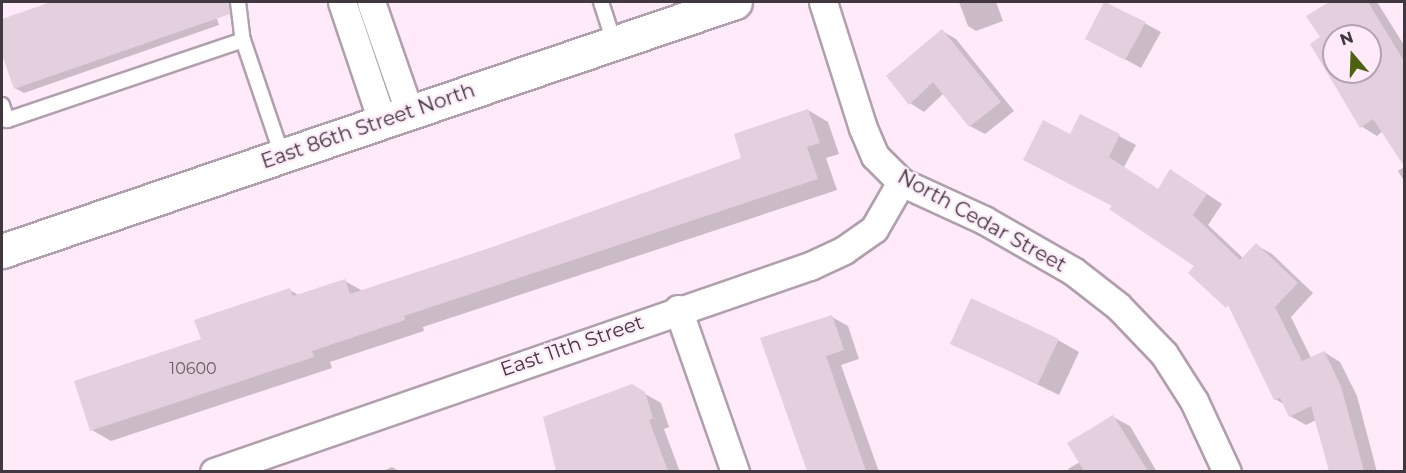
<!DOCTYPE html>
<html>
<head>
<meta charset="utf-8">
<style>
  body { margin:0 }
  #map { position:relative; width:1406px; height:473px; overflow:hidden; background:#feeaf9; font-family:Montserrat,sans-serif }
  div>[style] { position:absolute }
  .shadow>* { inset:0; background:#0003 }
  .building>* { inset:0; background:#e3cfdd }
  .roads { filter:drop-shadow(2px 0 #b29fad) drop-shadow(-2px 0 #b29fad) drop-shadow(0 2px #b29fad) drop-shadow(0 -2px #b29fad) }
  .lane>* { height:14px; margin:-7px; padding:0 7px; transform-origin:7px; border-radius:7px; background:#fff }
  .street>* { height:27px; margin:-13.5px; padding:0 13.5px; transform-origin:13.5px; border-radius:13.5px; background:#fff }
  .secondary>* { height:33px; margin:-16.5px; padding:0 16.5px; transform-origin:16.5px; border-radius:16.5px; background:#fff }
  span { translate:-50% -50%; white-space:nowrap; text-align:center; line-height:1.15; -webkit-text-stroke:4.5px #feeaf9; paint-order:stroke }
  .number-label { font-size:16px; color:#695e66 }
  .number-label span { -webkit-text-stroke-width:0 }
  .street-label { font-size:20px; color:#40383e }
  .frame { position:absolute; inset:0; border:3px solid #40383e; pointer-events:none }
  .north { position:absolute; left:1322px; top:24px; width:60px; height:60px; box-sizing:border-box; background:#feeaf9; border:2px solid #b2a3ae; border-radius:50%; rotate:341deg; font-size:16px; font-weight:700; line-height:24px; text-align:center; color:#40383e }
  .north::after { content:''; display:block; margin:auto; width:21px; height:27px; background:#4d620c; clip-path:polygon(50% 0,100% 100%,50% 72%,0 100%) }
</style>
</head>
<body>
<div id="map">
  <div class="shadow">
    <div style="clip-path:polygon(55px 2px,211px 2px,219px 25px,24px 93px,15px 88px,2px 49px,2px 20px)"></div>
    <div style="clip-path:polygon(959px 2px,996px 2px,1003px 21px,976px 31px,968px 26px)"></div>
    <div style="clip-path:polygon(1105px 2px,1161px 32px,1141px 68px,1087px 38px)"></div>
    <div style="clip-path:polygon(evenodd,1332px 2px,1377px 2px,1404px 45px,1404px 163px,1383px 131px,1377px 136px,1361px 126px,1312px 44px,1322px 38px,1309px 17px,1332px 2px,1334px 36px,1370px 36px,1370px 72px,1334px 72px,1334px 36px)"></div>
    <div style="clip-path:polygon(942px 31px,956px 39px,1014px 111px,985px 134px,970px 126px,944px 93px,924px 112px,910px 103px)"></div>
    <div style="clip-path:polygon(808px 110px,828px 122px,839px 154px,826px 158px,837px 190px,423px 327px,424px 331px,330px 362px,332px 368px,111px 441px,92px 430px,203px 340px,290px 290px,300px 296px,345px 281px,363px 291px,660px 191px,743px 158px)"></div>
    <div style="clip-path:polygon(1081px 116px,1136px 145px,1124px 167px,1159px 190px,1186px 180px,1222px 204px,1208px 225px,1243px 258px,1256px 245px,1272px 254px,1313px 293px,1291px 317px,1311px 358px,1324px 352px,1340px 362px,1357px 396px,1377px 472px,1326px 472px,1330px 471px,1316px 420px,1306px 425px,1290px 416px,1285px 405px,1275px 399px,1232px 309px,1190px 272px,1197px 265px,1113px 206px,1071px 136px)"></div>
    <div style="clip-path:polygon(1404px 167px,1404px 181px,1398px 171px)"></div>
    <div style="clip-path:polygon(832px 317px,848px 326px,859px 359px,841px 365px,879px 472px,810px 472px,801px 451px)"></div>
    <div style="clip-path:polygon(1058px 340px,1079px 352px,1059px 395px,952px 343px)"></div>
    <div style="clip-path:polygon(631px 386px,661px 403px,669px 427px,664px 429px,680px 472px,607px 472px,600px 454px)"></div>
    <div style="clip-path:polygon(1113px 417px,1130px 426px,1157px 472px,1070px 472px,1068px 469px,1080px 462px)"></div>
    <div style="clip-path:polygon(392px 467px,400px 472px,381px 472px)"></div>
  </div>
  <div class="building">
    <div style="clip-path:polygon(51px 2px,229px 2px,230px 14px,14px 89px,2px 54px,2px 19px)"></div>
    <div style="clip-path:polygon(1104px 2px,1146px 22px,1125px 60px,1085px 39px)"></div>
    <div style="clip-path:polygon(evenodd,1329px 2px,1368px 2px,1404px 61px,1404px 166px,1373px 119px,1360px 128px,1310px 44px,1320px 37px,1306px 16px,1329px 2px,1334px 36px,1370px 36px,1370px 72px,1334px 72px,1334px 36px)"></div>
    <div style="clip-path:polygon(942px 29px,1001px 102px,969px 127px,933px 82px,909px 105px,886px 76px)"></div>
    <div style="clip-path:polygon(808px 109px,820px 143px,807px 147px,818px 179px,404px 316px,405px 320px,312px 351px,314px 357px,90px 431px,74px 381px,201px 339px,194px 320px,290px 288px,293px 296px,345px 279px,350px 294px,490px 248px,741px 158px,734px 134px)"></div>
    <div style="clip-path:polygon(1080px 114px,1120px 134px,1109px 157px,1158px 189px,1170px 169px,1207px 194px,1193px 215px,1240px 260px,1256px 243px,1298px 283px,1275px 307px,1302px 361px,1324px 351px,1341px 386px,1364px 471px,1329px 471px,1311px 406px,1289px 417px,1280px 398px,1274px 400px,1228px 305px,1226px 308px,1188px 273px,1194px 266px,1109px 209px,1112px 206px,1023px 160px,1043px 120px,1070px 134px)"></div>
    <div style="clip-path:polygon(971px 298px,1059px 339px,1038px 384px,950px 344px)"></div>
    <div style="clip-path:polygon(832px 315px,844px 350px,826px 356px,866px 471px,807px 471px,760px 338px)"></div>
    <div style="clip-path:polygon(632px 384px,645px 392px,653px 418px,649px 420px,668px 471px,556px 471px,543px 417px)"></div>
    <div style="clip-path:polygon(1113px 415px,1148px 471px,1084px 471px,1067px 443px)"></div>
  </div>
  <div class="roads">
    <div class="lane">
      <div style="left:238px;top:2px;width:38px;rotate:83deg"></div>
      <div style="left:243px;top:40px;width:121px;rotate:71.3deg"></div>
      <div style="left:601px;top:2px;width:42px;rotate:72deg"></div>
      <div style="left:2px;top:105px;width:16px;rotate:72deg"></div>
      <div style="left:7px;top:120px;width:249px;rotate:-18.7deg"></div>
    </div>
    <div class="street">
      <div style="left:342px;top:2px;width:126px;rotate:71.4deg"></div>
      <div style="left:371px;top:2px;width:115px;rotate:70.8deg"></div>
      <div style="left:823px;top:2px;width:132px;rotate:72.4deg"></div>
      <div style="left:863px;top:128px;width:30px;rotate:67deg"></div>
      <div style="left:875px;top:156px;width:37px;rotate:45deg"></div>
      <div style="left:901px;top:182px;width:91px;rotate:24.6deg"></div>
      <div style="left:984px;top:220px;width:103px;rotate:29.8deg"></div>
      <div style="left:1073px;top:271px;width:57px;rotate:37.9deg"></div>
      <div style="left:1118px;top:306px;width:66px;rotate:46.2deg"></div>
      <div style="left:1164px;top:354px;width:56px;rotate:57.4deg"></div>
      <div style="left:1194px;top:401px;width:78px;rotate:65.1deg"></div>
      <div style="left:678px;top:309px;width:173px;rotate:70.7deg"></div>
      <div style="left:214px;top:472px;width:631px;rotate:-19.07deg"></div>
      <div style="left:810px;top:266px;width:38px;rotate:-25deg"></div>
      <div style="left:844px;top:250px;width:37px;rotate:-35deg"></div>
      <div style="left:874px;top:229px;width:54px;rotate:-60.1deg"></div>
    </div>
    <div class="secondary">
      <div style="left:2px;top:251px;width:774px;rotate:-18.76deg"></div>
    </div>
  </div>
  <div class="number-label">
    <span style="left:193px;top:369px">10600</span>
  </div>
  <div class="street-label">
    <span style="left:368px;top:126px;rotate:-19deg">East 86th Street North</span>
    <span style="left:982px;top:221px;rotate:29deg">North Cedar Street</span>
    <span style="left:572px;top:346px;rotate:-19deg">East 11th Street</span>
  </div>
  <div class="frame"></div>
  <div class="north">N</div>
</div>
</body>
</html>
